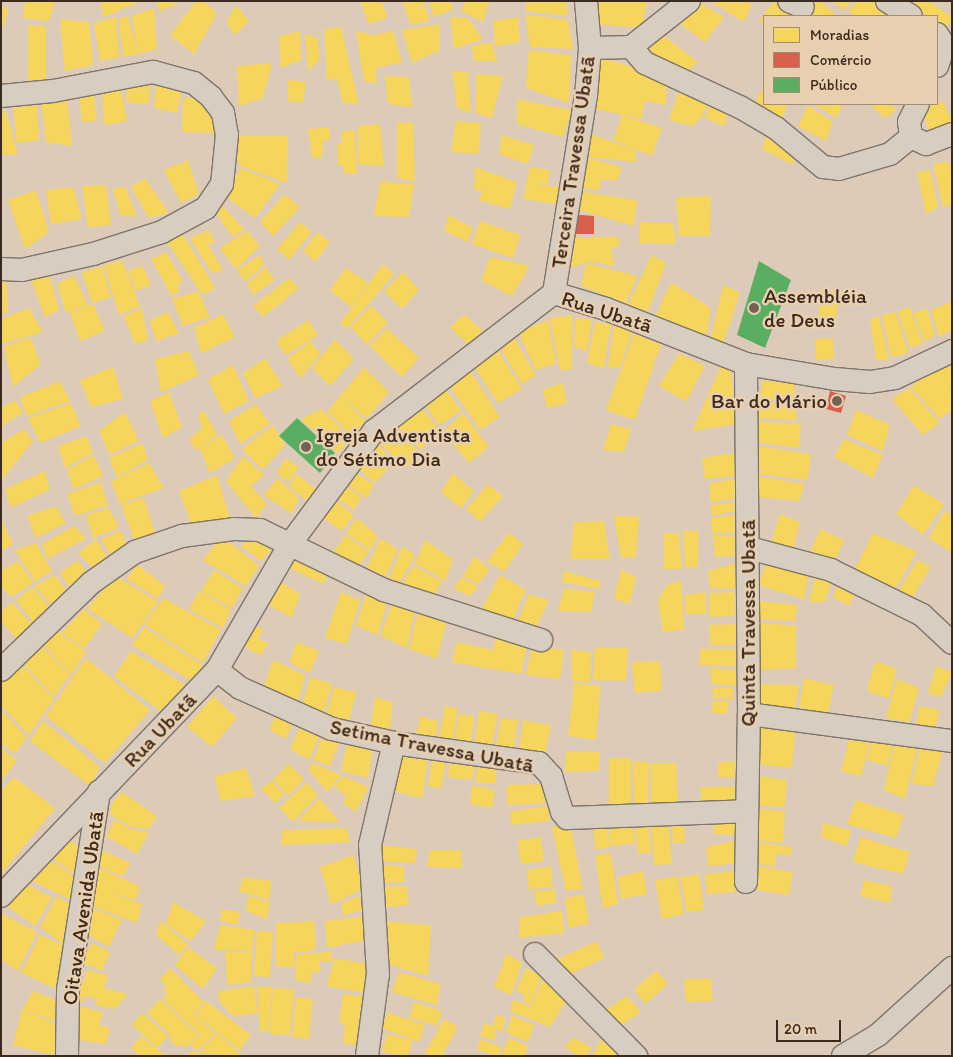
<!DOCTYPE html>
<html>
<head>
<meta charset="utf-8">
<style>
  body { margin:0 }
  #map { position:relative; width:953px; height:1057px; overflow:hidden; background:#ddcbba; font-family:Itim,sans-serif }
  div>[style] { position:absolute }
  .homes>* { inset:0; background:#f6d55c }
  .shops>* { inset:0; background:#d6604d }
  .public>* { inset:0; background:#5aae61 }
  .roads { filter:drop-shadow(1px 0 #7f7469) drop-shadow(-1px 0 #7f7469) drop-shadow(0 1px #7f7469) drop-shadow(0 -1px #7f7469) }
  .minor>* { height:22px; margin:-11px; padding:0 11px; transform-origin:11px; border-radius:11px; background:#d7cdc1 }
  .dots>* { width:14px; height:14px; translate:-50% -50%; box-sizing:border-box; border:2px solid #e8cfb0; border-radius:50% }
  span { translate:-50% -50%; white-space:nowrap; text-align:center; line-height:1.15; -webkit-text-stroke:5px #e8cfb0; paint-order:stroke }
  .street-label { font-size:21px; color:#3b2a1e }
  .poi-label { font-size:21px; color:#3b2a1e }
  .left { translate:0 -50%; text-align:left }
  .right { translate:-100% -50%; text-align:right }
  .frame { position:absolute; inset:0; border:2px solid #3b2a1e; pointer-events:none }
  .legend { position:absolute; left:763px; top:15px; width:175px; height:90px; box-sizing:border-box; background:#e8cfb0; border:1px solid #a38d76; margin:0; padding:6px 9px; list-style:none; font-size:15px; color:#3b2a1e }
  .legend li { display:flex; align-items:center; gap:10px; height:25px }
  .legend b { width:25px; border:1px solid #a38d76 }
  .scale { position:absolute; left:776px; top:1020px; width:65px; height:22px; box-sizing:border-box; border:2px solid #3b2a1e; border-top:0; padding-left:6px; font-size:15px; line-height:18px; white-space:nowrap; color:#3b2a1e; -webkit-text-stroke:4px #e8cfb0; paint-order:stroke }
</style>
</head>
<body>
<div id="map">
  <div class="homes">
    <div style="clip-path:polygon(25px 1px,55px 1px,49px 21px,23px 18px)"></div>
    <div style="clip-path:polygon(100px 1px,141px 1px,104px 17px)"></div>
    <div style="clip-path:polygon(156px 1px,181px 1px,160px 12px)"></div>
    <div style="clip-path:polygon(196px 1px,204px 1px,217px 14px,194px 54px,170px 35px)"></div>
    <div style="clip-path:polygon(360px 1px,382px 1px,387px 18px,369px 24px)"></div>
    <div style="clip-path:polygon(402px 1px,423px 1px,430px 20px,411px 25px)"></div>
    <div style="clip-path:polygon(429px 1px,450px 1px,453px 10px,434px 16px)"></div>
    <div style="clip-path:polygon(465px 1px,490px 1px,483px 22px,461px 11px)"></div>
    <div style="clip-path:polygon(526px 1px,566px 1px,568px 16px,526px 11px)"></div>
    <div style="clip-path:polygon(595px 1px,647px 1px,642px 28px,595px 24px)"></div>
    <div style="clip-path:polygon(697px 1px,724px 17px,705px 42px,679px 23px)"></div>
    <div style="clip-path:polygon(710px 1px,746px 1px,752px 5px,744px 22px)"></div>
    <div style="clip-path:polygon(774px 1px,796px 16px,764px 16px,764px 26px,759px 21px)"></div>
    <div style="clip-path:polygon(818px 1px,821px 1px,837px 16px,807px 16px)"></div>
    <div style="clip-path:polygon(832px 1px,852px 1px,844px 10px)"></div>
    <div style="clip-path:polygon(856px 1px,878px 1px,896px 16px,854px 16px,849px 11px)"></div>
    <div style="clip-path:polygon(915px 1px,929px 1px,952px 17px,945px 33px,937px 27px,937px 16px,920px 16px,909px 9px)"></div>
    <div style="clip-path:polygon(236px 5px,249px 21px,235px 35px,226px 23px)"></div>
    <div style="clip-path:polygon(1px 6px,8px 8px,2px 32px,1px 32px)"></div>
    <div style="clip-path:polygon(154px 9px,157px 49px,138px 54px,132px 15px)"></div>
    <div style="clip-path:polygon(525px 14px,568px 20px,573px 49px,530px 47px)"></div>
    <div style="clip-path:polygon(128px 16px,138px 54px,123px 57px,119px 18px)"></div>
    <div style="clip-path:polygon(116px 17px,119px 57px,100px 61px,94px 23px)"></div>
    <div style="clip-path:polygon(450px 17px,468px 18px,483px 39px,454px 49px)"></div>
    <div style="clip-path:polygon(518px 17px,520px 42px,495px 46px,493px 21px)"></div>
    <div style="clip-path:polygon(60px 19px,89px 22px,93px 65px,65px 71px)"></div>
    <div style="clip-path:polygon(440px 24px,440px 50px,412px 63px,402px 30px)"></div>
    <div style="clip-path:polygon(28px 25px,46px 26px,46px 79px,28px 81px)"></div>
    <div style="clip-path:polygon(341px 27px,359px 104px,343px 103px,337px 79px,327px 80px,324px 29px)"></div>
    <div style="clip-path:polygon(300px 31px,301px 60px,281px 68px,279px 36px)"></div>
    <div style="clip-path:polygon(356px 31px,374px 35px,393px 31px,402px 62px,376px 68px,377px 84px,364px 81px)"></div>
    <div style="clip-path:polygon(660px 33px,698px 62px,684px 74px,648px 53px)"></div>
    <div style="clip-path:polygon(305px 34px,317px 37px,320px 59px,308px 71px)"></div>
    <div style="clip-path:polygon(491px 42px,498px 61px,474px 61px,472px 46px)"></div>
    <div style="clip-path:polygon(529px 50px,571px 55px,569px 103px,526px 88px)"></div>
    <div style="clip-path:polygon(601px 57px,667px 78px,666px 105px,645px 101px,641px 119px,588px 107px)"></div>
    <div style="clip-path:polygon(272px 63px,263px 98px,239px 106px,237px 66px)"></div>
    <div style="clip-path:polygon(452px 71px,468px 72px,471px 113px,457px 108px)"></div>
    <div style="clip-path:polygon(476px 74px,503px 76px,492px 118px,476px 113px)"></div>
    <div style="clip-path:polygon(385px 76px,409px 77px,412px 107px,388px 104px)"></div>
    <div style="clip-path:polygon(288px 80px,306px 82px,303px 103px,288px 101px)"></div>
    <div style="clip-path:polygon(128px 81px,150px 81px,149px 104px,126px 102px)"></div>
    <div style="clip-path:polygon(156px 84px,182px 87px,177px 113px,154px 108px)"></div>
    <div style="clip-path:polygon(120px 85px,127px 121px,104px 125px,102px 87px)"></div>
    <div style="clip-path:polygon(680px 87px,710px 99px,702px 117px,692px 126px,669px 120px)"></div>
    <div style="clip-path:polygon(762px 88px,764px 104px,787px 105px,780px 125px,752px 109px)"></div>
    <div style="clip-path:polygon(93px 89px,97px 121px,82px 122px,79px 92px)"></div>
    <div style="clip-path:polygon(67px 96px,72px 146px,46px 142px,41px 98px)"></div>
    <div style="clip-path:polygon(205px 97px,216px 133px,182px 132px,183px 98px)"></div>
    <div style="clip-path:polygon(517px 99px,572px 110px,563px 137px,517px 124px)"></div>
    <div style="clip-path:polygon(942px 100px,952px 120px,952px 127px,932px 137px,921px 111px)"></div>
    <div style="clip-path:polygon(711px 102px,730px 109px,724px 126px,705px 118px)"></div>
    <div style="clip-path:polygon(813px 104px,843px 104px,837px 118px)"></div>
    <div style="clip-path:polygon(869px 104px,889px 104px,897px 110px,885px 118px)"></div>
    <div style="clip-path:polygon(37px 105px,39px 140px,17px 143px,13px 108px)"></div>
    <div style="clip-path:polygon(808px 105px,833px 122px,826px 141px,798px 126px)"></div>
    <div style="clip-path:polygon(6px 112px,18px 155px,1px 154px,1px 113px)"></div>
    <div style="clip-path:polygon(622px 115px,662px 128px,652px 156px,613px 140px)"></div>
    <div style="clip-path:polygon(456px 121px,481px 123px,479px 154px,451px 152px)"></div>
    <div style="clip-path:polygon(413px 122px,415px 181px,397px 178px,397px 123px)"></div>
    <div style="clip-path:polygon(380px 124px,384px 166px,358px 164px,358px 126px)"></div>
    <div style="clip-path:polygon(769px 126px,798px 147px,793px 165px,762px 149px)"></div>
    <div style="clip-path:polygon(329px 127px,331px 139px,323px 141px,322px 158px,312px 158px,308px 129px)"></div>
    <div style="clip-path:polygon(355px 130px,357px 173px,345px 174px,344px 166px,338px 166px,337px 143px,342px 143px,342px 131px)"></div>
    <div style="clip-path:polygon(590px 134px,636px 150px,636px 162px,587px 157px)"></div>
    <div style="clip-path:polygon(502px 135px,534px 145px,528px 164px,499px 154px)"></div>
    <div style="clip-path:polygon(235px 136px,288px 136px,287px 183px,240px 166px,240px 162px,231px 159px)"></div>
    <div style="clip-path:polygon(589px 158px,622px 167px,617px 181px,602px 179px,599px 190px,580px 188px)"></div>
    <div style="clip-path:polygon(188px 160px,199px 194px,181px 203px,164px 170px)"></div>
    <div style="clip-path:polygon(948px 161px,952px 173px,952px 204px,943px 207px,933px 164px)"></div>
    <div style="clip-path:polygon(475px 167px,517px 182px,510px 209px,478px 200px,483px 191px,474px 190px)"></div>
    <div style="clip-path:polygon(530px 167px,550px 170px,548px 184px,533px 184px,562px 187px,562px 205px,523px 199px)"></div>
    <div style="clip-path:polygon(241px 168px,280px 184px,255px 218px,223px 195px)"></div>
    <div style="clip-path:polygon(930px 170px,938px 207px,926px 214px,917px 172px)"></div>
    <div style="clip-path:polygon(145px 178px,169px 213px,149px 218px,131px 187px)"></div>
    <div style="clip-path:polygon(380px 181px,414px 184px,409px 217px,374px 216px)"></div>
    <div style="clip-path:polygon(106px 185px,111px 225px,88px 227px,82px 186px)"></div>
    <div style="clip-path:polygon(125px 186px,137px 217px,120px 215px,113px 189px)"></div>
    <div style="clip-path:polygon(73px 187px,82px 219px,51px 224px,46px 190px)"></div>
    <div style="clip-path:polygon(36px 190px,49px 232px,25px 249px,8px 200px)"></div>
    <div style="clip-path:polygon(578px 191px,637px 200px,634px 226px,572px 208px)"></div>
    <div style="clip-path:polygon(285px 194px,300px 207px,273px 236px,260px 222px)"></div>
    <div style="clip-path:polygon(711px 196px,710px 236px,679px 236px,676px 197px)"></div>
    <div style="clip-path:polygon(220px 203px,245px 230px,232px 237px,213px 208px)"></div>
    <div style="clip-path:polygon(449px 215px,473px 228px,468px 242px,444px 231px)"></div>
    <div style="clip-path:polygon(480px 221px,521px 235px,513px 258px,472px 244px)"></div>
    <div style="clip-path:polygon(300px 222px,312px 232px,289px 260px,277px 249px)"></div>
    <div style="clip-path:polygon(640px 222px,673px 223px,676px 244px,639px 243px)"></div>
    <div style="clip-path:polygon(209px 230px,215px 242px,208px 244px,223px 270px,212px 273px,190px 238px)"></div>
    <div style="clip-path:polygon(181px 231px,216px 289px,202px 294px,165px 239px)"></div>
    <div style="clip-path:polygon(247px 231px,260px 246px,236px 269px,220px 248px)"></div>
    <div style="clip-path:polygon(318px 232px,330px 242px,315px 262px,303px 251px)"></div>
    <div style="clip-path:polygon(575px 237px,619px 237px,619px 246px,611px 249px,615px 266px,589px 261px,570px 268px)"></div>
    <div style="clip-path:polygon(166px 252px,183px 281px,178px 285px,180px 291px,172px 296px,151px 259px)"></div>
    <div style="clip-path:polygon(260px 255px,264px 265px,245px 282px,237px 270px)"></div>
    <div style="clip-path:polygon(652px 255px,666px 263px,648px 312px,628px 305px)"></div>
    <div style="clip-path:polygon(490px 257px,530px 266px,512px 296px,481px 280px)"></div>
    <div style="clip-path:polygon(122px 260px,140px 306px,119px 315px,104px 265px)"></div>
    <div style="clip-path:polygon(586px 263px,637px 276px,626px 303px,581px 286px)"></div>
    <div style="clip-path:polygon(383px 264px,394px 274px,347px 329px,340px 323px)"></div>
    <div style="clip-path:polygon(142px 265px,151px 285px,136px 291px,128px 271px)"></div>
    <div style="clip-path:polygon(102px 266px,111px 297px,92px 303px,82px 272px)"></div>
    <div style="clip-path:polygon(266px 267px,275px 280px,253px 295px,247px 284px)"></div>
    <div style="clip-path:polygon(346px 268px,368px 283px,351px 307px,330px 290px)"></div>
    <div style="clip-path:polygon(403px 272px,419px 290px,402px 309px,384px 291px)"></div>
    <div style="clip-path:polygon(49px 273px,59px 310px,45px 317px,30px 276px)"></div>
    <div style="clip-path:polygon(74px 276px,88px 305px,66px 313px,57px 284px)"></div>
    <div style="clip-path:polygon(289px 278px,299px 288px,263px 317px,253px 306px)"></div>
    <div style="clip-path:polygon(6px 279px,8px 312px,1px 315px,1px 281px)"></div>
    <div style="clip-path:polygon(671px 282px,711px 308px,706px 340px,655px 317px)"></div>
    <div style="clip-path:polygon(723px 285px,740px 292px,723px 344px,710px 342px)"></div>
    <div style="clip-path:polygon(821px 290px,839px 291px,836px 320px,818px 318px)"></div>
    <div style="clip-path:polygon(198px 291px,210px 317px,183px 326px,172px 299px)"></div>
    <div style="clip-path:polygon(952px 301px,952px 330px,939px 336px,931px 310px)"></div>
    <div style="clip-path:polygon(93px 304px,105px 331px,80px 341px,70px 313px)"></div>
    <div style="clip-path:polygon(371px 306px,388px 322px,367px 345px,351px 327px)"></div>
    <div style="clip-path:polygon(910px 307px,923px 344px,910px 348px,898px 311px)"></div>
    <div style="clip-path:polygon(29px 308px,43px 332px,1px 344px,1px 319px)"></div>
    <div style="clip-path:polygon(142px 308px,148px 340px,135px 344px,124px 316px)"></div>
    <div style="clip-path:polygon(927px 308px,935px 336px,924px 341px,914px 313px)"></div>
    <div style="clip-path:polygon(168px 312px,179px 333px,156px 341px,150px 320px)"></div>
    <div style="clip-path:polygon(896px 312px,908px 353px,891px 357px,882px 315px)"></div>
    <div style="clip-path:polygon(223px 314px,235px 337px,201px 353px,194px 328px)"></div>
    <div style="clip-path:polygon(464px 314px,483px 331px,468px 344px,450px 328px)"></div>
    <div style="clip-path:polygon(572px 315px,572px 369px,560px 370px,550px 318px)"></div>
    <div style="clip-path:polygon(879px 316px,889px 360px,876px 360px,870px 319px)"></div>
    <div style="clip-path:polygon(575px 318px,592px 319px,587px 351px,574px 347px)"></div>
    <div style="clip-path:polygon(308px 320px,318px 335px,286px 355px,276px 341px)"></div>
    <div style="clip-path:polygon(548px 320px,556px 363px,536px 370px,518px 332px)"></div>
    <div style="clip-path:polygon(595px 322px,611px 324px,604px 368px,587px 363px)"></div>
    <div style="clip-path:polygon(614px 324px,633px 330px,620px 367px,608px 368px)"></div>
    <div style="clip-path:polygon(387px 328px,419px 358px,402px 377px,370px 346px)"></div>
    <div style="clip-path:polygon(512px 334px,536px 375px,522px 384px,498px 344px)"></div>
    <div style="clip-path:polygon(634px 334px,661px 344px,635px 420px,606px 410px)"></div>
    <div style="clip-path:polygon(30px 337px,41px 364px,13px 387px,4px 347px)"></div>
    <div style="clip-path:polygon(833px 338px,834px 359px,816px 360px,815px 339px)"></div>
    <div style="clip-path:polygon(335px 339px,354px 359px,330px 386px,312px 368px)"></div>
    <div style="clip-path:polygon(311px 341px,320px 354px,301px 378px,287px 359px)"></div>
    <div style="clip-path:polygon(189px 351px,199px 375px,161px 392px,155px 359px)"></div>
    <div style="clip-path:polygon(498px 351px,522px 389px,498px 403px,473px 365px)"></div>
    <div style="clip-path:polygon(679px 353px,705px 366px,686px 402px,659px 386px)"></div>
    <div style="clip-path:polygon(265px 358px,283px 386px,255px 398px,243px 373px)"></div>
    <div style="clip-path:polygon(952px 363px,952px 390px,946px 384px,952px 392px,952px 409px,940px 419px,911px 387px,933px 368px)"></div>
    <div style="clip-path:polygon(722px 364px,729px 364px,731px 374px,736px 424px,692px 431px)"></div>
    <div style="clip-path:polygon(233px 365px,249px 401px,224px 414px,208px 379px)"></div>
    <div style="clip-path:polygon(113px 367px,123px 399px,91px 407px,80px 380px)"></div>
    <div style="clip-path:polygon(364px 367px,389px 392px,367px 419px,343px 397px,365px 422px,353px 436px,327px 412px)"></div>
    <div style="clip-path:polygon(469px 369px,500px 417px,480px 430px,448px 383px)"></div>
    <div style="clip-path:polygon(60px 381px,70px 401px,27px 416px,20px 397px)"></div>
    <div style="clip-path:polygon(762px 381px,795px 382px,794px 401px,761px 398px)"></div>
    <div style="clip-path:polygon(563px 383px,567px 403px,547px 408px,543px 389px)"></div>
    <div style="clip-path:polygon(443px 384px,461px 411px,439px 425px,421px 399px)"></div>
    <div style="clip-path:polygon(909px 388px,940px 423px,923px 435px,892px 399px)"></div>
    <div style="clip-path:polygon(169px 392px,182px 427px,163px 438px,150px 401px)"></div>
    <div style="clip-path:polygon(15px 400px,23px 413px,4px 424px,1px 433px,1px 408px)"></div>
    <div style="clip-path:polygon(755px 400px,795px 404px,797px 420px,755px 418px)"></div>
    <div style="clip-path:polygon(71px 403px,81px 426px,40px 443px,28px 418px)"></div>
    <div style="clip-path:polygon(418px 403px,441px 432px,421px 450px,396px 424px)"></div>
    <div style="clip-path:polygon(256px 404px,270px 424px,240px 444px,229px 421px)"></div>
    <div style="clip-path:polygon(321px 409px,351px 438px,338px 453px,301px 419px)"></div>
    <div style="clip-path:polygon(856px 410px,890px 425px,883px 451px,847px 435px)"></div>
    <div style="clip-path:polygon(204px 411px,218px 435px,197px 451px,189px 440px,202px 428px,198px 414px)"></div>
    <div style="clip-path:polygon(125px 412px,139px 440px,110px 455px,99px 431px)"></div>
    <div style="clip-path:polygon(463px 413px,489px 447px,469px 463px,443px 432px)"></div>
    <div style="clip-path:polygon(756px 421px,801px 424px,799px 448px,754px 442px)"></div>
    <div style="clip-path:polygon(392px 422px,420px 454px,406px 468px,375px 438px)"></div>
    <div style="clip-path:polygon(611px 424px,631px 429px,624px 452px,603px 450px)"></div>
    <div style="clip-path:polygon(273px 425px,285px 445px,263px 470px,242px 449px)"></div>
    <div style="clip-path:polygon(24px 429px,33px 441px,1px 481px,1px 443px)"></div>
    <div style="clip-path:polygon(222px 435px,235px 458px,210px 473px,200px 449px)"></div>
    <div style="clip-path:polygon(87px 436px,93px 453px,65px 468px,58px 446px)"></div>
    <div style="clip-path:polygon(844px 439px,883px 455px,873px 478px,834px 457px)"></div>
    <div style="clip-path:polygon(375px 440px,394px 462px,375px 483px,354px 465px)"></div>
    <div style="clip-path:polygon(143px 443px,148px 460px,117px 477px,109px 458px)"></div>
    <div style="clip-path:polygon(759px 446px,811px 454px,808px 480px,760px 474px)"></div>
    <div style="clip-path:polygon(734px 453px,736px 476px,705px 479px,702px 458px)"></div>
    <div style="clip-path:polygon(94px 455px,103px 476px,74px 489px,67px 470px)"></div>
    <div style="clip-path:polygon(243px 456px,264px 475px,251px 486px,267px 504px,256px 518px,226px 481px)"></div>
    <div style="clip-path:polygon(286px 458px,299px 467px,288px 482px,277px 473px)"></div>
    <div style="clip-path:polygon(149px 463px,164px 488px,120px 504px,111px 481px)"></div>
    <div style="clip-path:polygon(349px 468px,374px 485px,367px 498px,340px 480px)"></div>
    <div style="clip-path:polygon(45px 471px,50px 489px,11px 508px,5px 489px)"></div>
    <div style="clip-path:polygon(453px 473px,474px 491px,461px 508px,441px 492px)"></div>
    <div style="clip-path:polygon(296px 474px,316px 489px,308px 501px,289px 487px)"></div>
    <div style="clip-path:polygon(217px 475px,230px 519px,192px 526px,179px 491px)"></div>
    <div style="clip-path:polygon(758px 476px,804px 484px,800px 501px,758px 497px)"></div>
    <div style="clip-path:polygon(278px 478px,299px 499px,292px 514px,264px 495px)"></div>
    <div style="clip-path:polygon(738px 479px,739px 498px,710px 502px,710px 483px)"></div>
    <div style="clip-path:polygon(101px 482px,108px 505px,75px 516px,67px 494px)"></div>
    <div style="clip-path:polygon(340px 482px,362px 497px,354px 510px,330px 494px)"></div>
    <div style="clip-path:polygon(488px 484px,503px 496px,480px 522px,466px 509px)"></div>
    <div style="clip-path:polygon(914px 485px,944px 504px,923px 535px,896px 514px)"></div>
    <div style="clip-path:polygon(331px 497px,354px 515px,342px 531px,318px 515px)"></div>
    <div style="clip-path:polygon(144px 498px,156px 536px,137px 546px,121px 505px)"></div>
    <div style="clip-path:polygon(740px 502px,738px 510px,712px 516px,711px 505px)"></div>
    <div style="clip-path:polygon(56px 506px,66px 523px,36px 538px,27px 516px)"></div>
    <div style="clip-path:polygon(109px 508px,119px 528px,93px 538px,86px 515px)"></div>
    <div style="clip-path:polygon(944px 511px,952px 516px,951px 552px,929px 538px)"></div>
    <div style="clip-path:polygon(739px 514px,740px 532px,712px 534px,711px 518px)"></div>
    <div style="clip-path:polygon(780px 514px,800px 522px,791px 556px,769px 550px)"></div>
    <div style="clip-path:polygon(614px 516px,639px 516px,636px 557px,621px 558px)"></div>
    <div style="clip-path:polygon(357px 518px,378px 536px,370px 550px,346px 533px)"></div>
    <div style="clip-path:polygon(1px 519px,13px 544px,1px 551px)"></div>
    <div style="clip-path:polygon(604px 521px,610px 559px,570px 559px,574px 522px)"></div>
    <div style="clip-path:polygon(74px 526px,87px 538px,48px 559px,42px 544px)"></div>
    <div style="clip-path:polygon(820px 529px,844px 540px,834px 563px,810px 552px)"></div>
    <div style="clip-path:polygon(698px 530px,698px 567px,685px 567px,683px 531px)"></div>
    <div style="clip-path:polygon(121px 531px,128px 549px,111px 556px,101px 539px)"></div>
    <div style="clip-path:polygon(252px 532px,271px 550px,261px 561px,241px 546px)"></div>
    <div style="clip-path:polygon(509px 532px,523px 544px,504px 572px,487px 561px)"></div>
    <div style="clip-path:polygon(664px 533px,679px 533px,682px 569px,664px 569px)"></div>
    <div style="clip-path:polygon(873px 533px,917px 551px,892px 594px,852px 575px)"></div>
    <div style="clip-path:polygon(346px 535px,369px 552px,355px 571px,332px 554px)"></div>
    <div style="clip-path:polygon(736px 535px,738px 556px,715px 557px,713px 536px)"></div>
    <div style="clip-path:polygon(222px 536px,259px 566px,246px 586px,203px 560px)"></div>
    <div style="clip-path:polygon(381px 538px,398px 550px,384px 579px,367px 567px)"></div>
    <div style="clip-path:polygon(96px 539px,109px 560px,96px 571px,78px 553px)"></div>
    <div style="clip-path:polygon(425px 540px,453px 559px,445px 581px,415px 563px)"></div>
    <div style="clip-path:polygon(36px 543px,52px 571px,35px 581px,15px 550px)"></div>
    <div style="clip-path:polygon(403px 546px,415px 556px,399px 584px,389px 578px)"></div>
    <div style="clip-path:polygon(291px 550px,330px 570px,323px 584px,284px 565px)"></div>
    <div style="clip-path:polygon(475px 556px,490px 570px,478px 584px,463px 576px)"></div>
    <div style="clip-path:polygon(768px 557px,809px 574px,804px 599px,759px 585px)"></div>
    <div style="clip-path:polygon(78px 560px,89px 576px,71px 589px,60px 573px)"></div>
    <div style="clip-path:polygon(918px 560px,931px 567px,911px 600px,898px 591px)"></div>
    <div style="clip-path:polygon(18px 561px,34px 583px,11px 597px,1px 586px,1px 571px)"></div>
    <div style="clip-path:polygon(740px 562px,742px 589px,710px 588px,708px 571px)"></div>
    <div style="clip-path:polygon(137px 564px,165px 586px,158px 599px,127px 579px)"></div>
    <div style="clip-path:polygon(414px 565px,442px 582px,432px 599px,401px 586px)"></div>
    <div style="clip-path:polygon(621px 569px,636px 577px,630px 604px,614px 599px)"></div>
    <div style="clip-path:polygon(214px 570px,243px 588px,232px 608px,201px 591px)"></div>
    <div style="clip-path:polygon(564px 571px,601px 581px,599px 589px,562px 582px)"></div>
    <div style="clip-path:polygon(816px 573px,833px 577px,825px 602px,809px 602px)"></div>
    <div style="clip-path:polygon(55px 575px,70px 595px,55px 609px,34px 586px)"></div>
    <div style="clip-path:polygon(500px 575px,526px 590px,510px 625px,477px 617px)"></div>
    <div style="clip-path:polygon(116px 576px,158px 602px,132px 638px,87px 608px)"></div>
    <div style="clip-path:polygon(462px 577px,478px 587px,470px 596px,453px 588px)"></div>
    <div style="clip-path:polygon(840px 578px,856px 591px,849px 606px,833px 597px)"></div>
    <div style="clip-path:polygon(278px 580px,300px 594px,292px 618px,267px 604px)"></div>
    <div style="clip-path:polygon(681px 580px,684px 629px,663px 632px,658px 600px,667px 585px)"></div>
    <div style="clip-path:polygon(32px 587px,55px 613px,38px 628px,16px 600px)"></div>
    <div style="clip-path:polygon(368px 587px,389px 596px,378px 635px,356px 626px)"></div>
    <div style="clip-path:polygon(564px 588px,595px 592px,591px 612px,558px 611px)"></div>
    <div style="clip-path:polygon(199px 591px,231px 610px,223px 628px,189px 609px)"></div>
    <div style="clip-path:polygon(341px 592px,360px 600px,347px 644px,325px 638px)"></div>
    <div style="clip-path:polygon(705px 592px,706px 614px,686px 614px,685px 595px)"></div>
    <div style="clip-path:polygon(735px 592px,735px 616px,709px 617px,709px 593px)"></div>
    <div style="clip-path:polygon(529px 594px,549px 600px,535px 630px,517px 623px)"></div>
    <div style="clip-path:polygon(164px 598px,221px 630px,203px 663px,144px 624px)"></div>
    <div style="clip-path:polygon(393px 599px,415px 609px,407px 648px,381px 636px)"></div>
    <div style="clip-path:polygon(760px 601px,798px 605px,795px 621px,758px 619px)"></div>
    <div style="clip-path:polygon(12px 602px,34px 627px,19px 641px,1px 622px,1px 612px)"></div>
    <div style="clip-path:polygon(84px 609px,102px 624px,84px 649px,62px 632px)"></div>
    <div style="clip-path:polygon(419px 609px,447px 620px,437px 659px,409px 649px)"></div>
    <div style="clip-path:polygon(757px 622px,796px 626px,796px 668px,759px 670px)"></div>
    <div style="clip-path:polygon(251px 624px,263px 629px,258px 639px,269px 643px,261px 655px,240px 645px)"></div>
    <div style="clip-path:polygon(738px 624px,737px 645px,710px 645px,709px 625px)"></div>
    <div style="clip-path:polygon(144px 627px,202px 665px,193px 682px,132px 645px)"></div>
    <div style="clip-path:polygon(55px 629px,86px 652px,71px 675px,42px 643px)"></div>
    <div style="clip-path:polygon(498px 631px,528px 640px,521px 674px,452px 662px,457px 642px,493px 650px)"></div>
    <div style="clip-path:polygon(297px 642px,319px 651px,310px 673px,289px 662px)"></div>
    <div style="clip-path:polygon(39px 643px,70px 675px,54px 697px,22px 662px)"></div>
    <div style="clip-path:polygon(532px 645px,564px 650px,560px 679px,526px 675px)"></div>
    <div style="clip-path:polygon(595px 647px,628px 648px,626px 681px,593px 680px)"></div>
    <div style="clip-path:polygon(700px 649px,737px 649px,737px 666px,699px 665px)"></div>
    <div style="clip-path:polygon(571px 650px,591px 652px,590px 682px,572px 681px)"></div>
    <div style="clip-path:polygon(131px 651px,185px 685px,163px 713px,114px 676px)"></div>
    <div style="clip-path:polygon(86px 658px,150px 710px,105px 763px,46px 716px)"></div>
    <div style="clip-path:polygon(273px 660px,305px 675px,298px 704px,263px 689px)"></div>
    <div style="clip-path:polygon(18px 661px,54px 699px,29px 735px,1px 705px,1px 679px)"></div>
    <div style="clip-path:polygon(660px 661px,662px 691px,635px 693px,632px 662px)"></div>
    <div style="clip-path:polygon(875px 661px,897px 669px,889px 699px,867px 691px)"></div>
    <div style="clip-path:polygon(936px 666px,952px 672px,941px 697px,928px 693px)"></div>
    <div style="clip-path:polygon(710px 668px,739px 670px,739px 686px,712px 684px)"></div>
    <div style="clip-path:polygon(311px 677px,332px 684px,323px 715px,300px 710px)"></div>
    <div style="clip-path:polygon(804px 678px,834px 685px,828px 714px,799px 707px)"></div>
    <div style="clip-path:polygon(897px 679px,919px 688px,909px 722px,886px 718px)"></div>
    <div style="clip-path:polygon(574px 683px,601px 686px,596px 740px,568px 736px)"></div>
    <div style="clip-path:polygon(758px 684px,799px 685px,795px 708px,756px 705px)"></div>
    <div style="clip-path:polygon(334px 687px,356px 692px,349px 723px,326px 715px)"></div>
    <div style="clip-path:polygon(713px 687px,733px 688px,734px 699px,713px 698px)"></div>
    <div style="clip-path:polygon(213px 696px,237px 718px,212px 747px,187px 727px)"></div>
    <div style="clip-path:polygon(375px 697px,393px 702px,390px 730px,371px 725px)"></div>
    <div style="clip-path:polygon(713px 701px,729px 701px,727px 714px,712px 713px)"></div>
    <div style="clip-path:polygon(445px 706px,458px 708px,452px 745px,438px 743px)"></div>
    <div style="clip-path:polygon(920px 706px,940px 710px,935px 729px,915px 726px)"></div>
    <div style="clip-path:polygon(1px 710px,27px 737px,15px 754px,1px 743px)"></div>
    <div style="clip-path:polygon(276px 711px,294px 720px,286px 739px,270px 730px)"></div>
    <div style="clip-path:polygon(479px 711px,498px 714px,491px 751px,474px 748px)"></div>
    <div style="clip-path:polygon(459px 714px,474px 716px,471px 748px,454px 747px)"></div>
    <div style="clip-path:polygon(420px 716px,437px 721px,436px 743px,415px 741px)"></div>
    <div style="clip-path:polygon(501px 718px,518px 720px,513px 755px,495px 752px)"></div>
    <div style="clip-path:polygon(758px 719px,796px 722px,792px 768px,754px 764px)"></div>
    <div style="clip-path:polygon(523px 720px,551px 725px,544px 760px,518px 758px)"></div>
    <div style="clip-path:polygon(43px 721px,100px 767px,90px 786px,30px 741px)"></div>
    <div style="clip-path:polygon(301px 725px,321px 732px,309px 760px,290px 749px)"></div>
    <div style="clip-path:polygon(851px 732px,872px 736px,861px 776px,841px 771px)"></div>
    <div style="clip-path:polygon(324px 734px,341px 738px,330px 766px,313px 760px)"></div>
    <div style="clip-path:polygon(874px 735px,894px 738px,888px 766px,867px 760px)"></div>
    <div style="clip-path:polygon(896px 738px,919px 741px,905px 799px,884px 790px)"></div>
    <div style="clip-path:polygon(348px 741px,373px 748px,368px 778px,341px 771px)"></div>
    <div style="clip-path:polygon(921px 741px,944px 745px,933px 786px,912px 784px)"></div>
    <div style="clip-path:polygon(1px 748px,17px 761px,1px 781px)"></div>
    <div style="clip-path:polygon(399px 750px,428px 757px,423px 798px,388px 790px)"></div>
    <div style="clip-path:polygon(600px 751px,599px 771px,565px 772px,566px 752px)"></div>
    <div style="clip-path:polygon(433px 757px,446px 760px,441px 789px,428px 786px)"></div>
    <div style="clip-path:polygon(609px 758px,631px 758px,631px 809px,609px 809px)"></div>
    <div style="clip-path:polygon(450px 760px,475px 763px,472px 780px,448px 777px)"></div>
    <div style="clip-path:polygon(633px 761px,649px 762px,648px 806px,634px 806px)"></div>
    <div style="clip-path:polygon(735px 761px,735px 778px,718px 777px,718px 762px)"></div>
    <div style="clip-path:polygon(312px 763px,342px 775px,327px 792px,308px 769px)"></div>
    <div style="clip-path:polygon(651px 763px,676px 763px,678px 804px,651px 805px)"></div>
    <div style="clip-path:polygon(289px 764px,304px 779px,288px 796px,273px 779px)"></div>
    <div style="clip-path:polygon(478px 764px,496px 768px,496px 784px,475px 782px)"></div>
    <div style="clip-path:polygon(246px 768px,255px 796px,221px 801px,214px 776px)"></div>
    <div style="clip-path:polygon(344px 776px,369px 788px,355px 812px,343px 803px,347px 797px,334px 786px)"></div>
    <div style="clip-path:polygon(758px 776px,787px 780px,785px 807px,754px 806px)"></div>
    <div style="clip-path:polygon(14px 777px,55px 808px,1px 874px,1px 791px)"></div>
    <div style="clip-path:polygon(272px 780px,284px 795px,275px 803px,261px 789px)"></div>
    <div style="clip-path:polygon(307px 782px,318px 795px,293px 822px,279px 808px)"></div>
    <div style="clip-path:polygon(545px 784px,547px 803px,507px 805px,507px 785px)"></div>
    <div style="clip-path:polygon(472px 785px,495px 790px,492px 808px,470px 804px)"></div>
    <div style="clip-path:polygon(737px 786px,736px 802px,702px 803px,700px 787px)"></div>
    <div style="clip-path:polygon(122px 792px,157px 816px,149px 829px,132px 827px,110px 815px,112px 803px)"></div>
    <div style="clip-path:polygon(319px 798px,340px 822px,298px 821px)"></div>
    <div style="clip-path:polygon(856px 800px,904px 815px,896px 838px,847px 824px)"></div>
    <div style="clip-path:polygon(548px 806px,549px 821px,511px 825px,510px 811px)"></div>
    <div style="clip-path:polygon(756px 809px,785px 811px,783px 843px,754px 840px)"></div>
    <div style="clip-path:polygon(713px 816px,736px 816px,736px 835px,714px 834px)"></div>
    <div style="clip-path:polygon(668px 818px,672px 864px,654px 865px,651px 819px)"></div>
    <div style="clip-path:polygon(631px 819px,635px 843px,611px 846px,608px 821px)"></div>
    <div style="clip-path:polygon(634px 819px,648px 819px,651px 852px,638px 854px)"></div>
    <div style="clip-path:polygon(115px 820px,131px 829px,149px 833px,137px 854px,106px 836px)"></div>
    <div style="clip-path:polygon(684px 822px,685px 843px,673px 843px,672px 823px)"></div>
    <div style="clip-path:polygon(607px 823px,610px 848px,595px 849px,593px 824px)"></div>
    <div style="clip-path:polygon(823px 823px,851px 830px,847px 846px,821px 837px)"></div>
    <div style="clip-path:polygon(570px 824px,583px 889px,566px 891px,552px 827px)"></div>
    <div style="clip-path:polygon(346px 828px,350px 842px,281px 845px,282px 830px)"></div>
    <div style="clip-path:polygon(66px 836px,84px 852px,73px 873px,52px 858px)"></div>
    <div style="clip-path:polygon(541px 837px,544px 861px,521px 864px,518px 840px)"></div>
    <div style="clip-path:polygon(860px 837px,910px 852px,903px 874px,853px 862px)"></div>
    <div style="clip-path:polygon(742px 839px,741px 863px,708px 866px,706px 847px)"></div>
    <div style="clip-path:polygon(754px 842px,792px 847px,791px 855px,776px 854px,776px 866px,753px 863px)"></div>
    <div style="clip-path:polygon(380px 845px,417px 849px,415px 863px,377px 861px)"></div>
    <div style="clip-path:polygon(430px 850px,461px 850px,462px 868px,427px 867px)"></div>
    <div style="clip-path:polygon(103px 851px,131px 863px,123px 876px,96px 866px)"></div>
    <div style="clip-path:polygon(611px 853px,618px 904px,603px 908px,595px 855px)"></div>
    <div style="clip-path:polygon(353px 855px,364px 889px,331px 904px,320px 867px)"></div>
    <div style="clip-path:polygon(47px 858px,76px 877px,71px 900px,28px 879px)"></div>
    <div style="clip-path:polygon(382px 865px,404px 866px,404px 882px,380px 883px)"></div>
    <div style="clip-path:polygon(754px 865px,793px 872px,789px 895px,752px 889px)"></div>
    <div style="clip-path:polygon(551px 866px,553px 886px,529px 890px,527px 870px)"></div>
    <div style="clip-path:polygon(99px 868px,140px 886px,136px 900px,108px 892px,142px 904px,137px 923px,89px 905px)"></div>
    <div style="clip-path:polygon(643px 871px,647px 894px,621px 899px,618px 877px)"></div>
    <div style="clip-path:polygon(739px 871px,743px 891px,707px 894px,705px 874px)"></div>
    <div style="clip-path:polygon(699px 874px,704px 910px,687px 912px,680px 877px)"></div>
    <div style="clip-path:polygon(677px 876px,684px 914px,662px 919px,655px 880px)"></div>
    <div style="clip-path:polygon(243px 877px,272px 881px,269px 900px,239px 891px)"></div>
    <div style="clip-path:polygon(864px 880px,892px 886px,890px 903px,860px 896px)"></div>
    <div style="clip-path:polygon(27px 884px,52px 898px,35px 926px,7px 906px)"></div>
    <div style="clip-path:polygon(407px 886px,409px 905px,380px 907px,380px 887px)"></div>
    <div style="clip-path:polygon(555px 889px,556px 903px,537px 906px,534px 892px)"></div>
    <div style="clip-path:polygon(584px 894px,589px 923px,569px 928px,565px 898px)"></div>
    <div style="clip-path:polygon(57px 896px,70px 904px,63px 944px,40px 927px)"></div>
    <div style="clip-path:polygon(249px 896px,270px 902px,267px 919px,245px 910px)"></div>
    <div style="clip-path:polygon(359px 896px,363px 910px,343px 915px,341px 903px)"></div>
    <div style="clip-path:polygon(173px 902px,206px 921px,191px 941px,166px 924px)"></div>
    <div style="clip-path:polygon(89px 907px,122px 920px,109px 947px,82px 931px)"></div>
    <div style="clip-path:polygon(222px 909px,240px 912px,238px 925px,220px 921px)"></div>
    <div style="clip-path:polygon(562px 911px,564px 933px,519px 938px,520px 917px)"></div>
    <div style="clip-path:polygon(1px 913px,37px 932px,18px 971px,1px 960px)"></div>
    <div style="clip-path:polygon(366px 916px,371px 939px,327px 948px,325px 921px)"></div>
    <div style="clip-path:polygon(160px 921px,188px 944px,179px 955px,156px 935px)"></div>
    <div style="clip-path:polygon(314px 921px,316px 948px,307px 952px,294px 951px,295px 967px,276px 966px,276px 923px)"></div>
    <div style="clip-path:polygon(385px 921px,431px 925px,428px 976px,381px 962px)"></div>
    <div style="clip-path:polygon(220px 925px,255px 930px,252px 950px,214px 950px)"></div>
    <div style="clip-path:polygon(257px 931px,273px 932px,270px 977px,254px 976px)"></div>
    <div style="clip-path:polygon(40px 935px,66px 946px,61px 991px,21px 973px)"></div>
    <div style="clip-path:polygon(597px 941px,604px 958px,564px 977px,555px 960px)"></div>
    <div style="clip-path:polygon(92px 943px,110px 952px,102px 971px,82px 962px)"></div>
    <div style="clip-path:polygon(188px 947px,217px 968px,203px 989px,175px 965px)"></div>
    <div style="clip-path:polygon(252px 951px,251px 982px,227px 985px,225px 952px)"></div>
    <div style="clip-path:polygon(332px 952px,331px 962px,320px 961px,320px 973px,311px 972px,311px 983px,295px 980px,297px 954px)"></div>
    <div style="clip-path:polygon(507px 953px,522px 963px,511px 995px,494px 987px)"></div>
    <div style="clip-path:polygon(334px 958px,369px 964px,365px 993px,327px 986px)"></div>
    <div style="clip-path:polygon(170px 968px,204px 1002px,193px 1014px,215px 1033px,198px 1051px,190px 1044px,200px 1035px,163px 999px,167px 994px,163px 990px,167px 987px,160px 979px)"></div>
    <div style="clip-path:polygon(526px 968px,541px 976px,531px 1005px,523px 1002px,525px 995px,516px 991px)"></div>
    <div style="clip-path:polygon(87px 970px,108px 975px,104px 988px,128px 994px,115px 1009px,96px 1005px,97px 999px,84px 996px,83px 1002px,73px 1000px,78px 980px,84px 982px)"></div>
    <div style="clip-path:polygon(656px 970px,668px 984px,646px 1004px,634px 990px)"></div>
    <div style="clip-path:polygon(399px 972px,441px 984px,437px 1005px,392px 992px)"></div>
    <div style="clip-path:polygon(543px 978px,568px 998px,550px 1027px,510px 1011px,513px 1000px,531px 1007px)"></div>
    <div style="clip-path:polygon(711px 978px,713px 1001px,686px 1002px,684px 979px)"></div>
    <div style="clip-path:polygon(254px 986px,258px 1013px,233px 1016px,219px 1001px,218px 991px)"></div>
    <div style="clip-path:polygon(257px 986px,272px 987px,269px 1032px,260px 1031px)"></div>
    <div style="clip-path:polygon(273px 988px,294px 989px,290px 1035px,270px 1034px)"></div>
    <div style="clip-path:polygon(33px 991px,59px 1001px,59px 1023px,23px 1009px)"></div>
    <div style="clip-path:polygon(343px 994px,367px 997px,361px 1046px,343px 1043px,345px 1024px,339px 1023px)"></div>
    <div style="clip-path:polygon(627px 996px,641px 1012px,616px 1029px,599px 1014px)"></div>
    <div style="clip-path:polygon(296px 997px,313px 999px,309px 1039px,292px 1037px)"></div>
    <div style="clip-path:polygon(160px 999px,198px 1035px,185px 1048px,180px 1044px,177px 1047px,169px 1039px,171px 1036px,147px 1013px)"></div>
    <div style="clip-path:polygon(206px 1001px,251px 1035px,240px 1050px,195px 1015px)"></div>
    <div style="clip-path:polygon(414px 1002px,442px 1011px,437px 1026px,409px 1017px)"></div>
    <div style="clip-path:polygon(79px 1006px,103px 1012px,99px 1025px,110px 1028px,106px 1044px,71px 1039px)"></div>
    <div style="clip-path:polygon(22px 1009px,58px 1025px,54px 1055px,13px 1045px)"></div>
    <div style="clip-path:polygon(388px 1012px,425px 1025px,419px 1042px,382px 1028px)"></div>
    <div style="clip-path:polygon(142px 1013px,168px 1036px,158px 1048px,132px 1025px)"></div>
    <div style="clip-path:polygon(496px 1015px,506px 1018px,502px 1031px,495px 1029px,496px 1041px,480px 1036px,484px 1023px,493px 1026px)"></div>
    <div style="clip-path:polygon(512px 1015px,534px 1025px,528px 1042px,506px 1033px)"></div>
    <div style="clip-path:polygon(444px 1019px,458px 1027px,442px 1056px,429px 1056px,425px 1053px)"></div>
    <div style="clip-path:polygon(217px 1033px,243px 1056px,199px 1053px)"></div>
    <div style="clip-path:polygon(387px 1034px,412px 1040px,408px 1056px,382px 1052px)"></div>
    <div style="clip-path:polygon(141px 1036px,166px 1056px,141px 1056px,131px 1048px)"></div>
    <div style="clip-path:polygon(573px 1037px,592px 1048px,586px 1056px,578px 1056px,565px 1047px)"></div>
    <div style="clip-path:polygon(509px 1038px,528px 1046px,524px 1056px,501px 1056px)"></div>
    <div style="clip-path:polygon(480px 1039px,501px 1047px,498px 1056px,477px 1050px)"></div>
    <div style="clip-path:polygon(600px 1040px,622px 1054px,621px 1056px,593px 1056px)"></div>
    <div style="clip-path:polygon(193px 1050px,199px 1056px,187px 1056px)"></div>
  </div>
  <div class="shops">
    <div style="clip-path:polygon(568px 214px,594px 216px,594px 234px,565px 234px)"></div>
    <div style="clip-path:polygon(830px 391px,846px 396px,841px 413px,826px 409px)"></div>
  </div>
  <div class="public">
    <div style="clip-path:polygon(759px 261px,791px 280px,765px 348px,737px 335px)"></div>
    <div style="clip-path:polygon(297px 418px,335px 453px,320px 473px,279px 436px)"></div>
  </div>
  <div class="roads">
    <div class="minor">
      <div style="left:789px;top:1px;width:15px;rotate:23deg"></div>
      <div style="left:887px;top:1px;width:28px;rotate:32deg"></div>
      <div style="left:937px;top:34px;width:13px;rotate:58deg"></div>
      <div style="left:944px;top:45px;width:22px;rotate:108deg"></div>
      <div style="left:631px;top:47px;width:21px;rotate:49deg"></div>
      <div style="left:645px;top:63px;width:105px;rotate:24.9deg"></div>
      <div style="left:740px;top:107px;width:42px;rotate:30.3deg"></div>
      <div style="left:776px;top:128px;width:61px;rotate:39.7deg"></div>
      <div style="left:823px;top:167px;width:16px;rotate:7deg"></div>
      <div style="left:839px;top:169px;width:53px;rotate:-16.4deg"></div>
      <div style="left:890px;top:154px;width:27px;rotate:-39deg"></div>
      <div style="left:590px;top:48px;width:41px;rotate:-1.4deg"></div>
      <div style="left:631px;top:47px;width:74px;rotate:-38.4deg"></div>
      <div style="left:1px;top:96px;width:52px;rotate:-5.5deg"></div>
      <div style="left:53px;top:91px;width:102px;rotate:-10.8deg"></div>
      <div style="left:153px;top:72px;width:42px;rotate:15deg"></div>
      <div style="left:194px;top:83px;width:22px;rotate:39deg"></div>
      <div style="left:211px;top:97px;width:20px;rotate:53deg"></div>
      <div style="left:223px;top:113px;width:22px;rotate:80deg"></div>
      <div style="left:227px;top:135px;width:49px;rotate:95.8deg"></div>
      <div style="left:222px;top:184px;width:29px;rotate:124deg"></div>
      <div style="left:206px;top:208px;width:50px;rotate:151.4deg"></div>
      <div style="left:162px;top:232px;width:72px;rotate:162.3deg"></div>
      <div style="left:93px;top:254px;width:73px;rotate:167.3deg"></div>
      <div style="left:22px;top:270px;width:21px;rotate:-177deg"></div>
      <div style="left:918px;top:104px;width:20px;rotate:117deg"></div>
      <div style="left:909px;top:122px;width:15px;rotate:82deg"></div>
      <div style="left:911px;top:137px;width:17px;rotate:25deg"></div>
      <div style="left:926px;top:144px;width:28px;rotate:-21deg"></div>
      <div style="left:554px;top:293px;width:54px;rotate:17.1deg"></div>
      <div style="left:606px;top:309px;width:150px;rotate:21.4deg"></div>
      <div style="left:746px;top:364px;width:90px;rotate:9.6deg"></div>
      <div style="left:835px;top:379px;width:35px;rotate:5deg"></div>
      <div style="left:870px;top:382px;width:25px;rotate:-9deg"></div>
      <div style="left:895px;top:378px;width:63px;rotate:-25.3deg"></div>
      <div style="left:554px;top:293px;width:200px;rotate:-80.8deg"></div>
      <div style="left:586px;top:96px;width:48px;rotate:-85.2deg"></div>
      <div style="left:590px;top:48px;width:47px;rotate:-94.9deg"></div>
      <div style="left:749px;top:548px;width:85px;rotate:15deg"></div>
      <div style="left:831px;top:570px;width:102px;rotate:26.3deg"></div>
      <div style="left:922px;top:615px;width:41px;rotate:43deg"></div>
      <div style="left:1px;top:670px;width:125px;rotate:-44deg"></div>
      <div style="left:91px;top:583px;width:54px;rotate:-35.2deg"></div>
      <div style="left:135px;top:552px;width:50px;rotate:-18.8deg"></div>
      <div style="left:182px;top:536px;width:52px;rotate:-7.7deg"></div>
      <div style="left:234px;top:529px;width:26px;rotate:2deg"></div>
      <div style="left:260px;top:530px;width:138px;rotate:25.8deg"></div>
      <div style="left:384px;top:590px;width:165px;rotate:17.7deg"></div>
      <div style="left:217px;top:670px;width:29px;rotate:38deg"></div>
      <div style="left:240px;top:688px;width:101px;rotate:24deg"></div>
      <div style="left:332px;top:729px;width:64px;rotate:12.7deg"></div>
      <div style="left:394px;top:743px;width:146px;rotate:7.9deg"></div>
      <div style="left:539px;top:763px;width:18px;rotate:47deg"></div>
      <div style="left:551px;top:776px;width:38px;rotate:73deg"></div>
      <div style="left:562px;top:812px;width:8px;rotate:50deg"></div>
      <div style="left:567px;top:818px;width:180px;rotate:-2.2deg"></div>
      <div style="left:749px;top:714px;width:205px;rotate:7.6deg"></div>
      <div style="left:746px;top:882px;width:168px;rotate:-89deg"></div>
      <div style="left:749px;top:714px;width:350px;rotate:-90.5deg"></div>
      <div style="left:1px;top:896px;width:313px;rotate:-46.3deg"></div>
      <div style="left:217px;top:670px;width:146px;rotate:-59.9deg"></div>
      <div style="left:290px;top:544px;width:141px;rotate:-53.4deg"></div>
      <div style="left:374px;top:431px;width:227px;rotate:-37.5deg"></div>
      <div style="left:535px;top:954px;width:144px;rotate:45.3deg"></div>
      <div style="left:67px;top:1056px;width:66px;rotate:-89.1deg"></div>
      <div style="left:68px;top:990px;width:201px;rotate:-81.1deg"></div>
      <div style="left:367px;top:1056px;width:83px;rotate:-82.4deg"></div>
      <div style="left:378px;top:974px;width:129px;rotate:-93.5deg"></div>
      <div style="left:370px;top:845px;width:105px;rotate:-76.8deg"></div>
      <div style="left:843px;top:1056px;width:41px;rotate:-31deg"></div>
      <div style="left:878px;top:1035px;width:100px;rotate:-42.2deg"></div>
    </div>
  </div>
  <div class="dots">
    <div style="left:754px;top:308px;background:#746255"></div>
    <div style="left:837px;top:401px;background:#746255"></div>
    <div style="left:306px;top:447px;background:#746255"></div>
  </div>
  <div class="street-label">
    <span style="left:573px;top:162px;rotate:-82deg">Terceira Travessa Ubatã</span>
    <span style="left:607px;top:312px;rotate:18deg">Rua Ubatã</span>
    <span style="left:748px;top:623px;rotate:-90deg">Quinta Travessa Ubatã</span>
    <span style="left:160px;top:730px;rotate:-46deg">Rua Ubatã</span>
    <span style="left:432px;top:746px;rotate:11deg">Setima Travessa Ubatã</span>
    <span style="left:83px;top:908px;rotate:-82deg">Oitava Avenida Ubatã</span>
  </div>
  <div class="poi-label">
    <span class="left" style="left:764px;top:308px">Assembléia<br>de Deus</span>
    <span class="right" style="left:827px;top:401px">Bar do Mário</span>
    <span class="left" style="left:316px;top:447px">Igreja Adventista<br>do Sétimo Dia</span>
  </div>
  <div class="frame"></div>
  <ul class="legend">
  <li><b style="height:14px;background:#f6d55c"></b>Moradias</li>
  <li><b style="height:14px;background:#d6604d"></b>Comércio</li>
  <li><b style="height:14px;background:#5aae61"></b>Público</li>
  </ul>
  <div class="scale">20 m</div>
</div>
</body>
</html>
